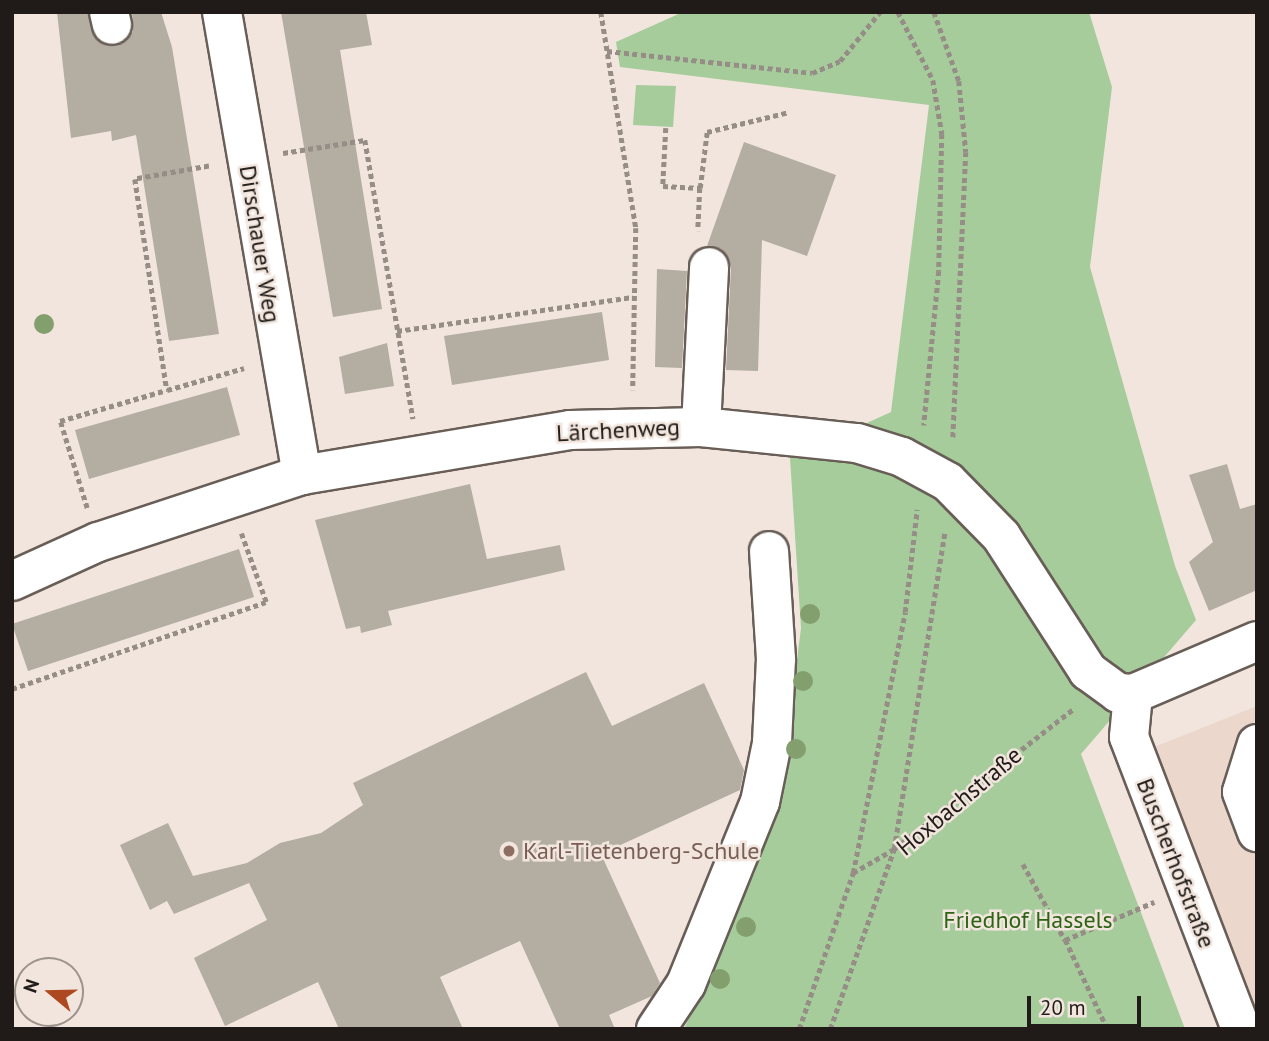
<!DOCTYPE html>
<html>
<head>
<meta charset="utf-8">
<style>
  body { margin:0 }
  #map { position:relative; width:1269px; height:1041px; overflow:hidden; background:#f1e5dd; font-family:"PT Sans",sans-serif }
  div>[style] { position:absolute }
  .built>* { inset:0; background:#ebd7cb }
  .green>* { inset:0; background:#a5cc9a }
  .building>* { inset:0; background:#b4ada2 }
  .path>* { height:4.5px; margin-top:-2.25px; transform-origin:0; background:repeating-linear-gradient(90deg,#968d87 0 5px,transparent 0 8.5px) }
  .roads { filter:drop-shadow(2px 0 #695e57) drop-shadow(-2px 0 #695e57) drop-shadow(0 2px #695e57) drop-shadow(0 -2px #695e57) }
  .minor>* { height:38px; margin:-19px; padding:0 19px; transform-origin:19px; border-radius:19px; background:#fff }
  .trees>* { width:20px; height:20px; margin:-10px; border-radius:50%; background:#849f6e }
  .dots>* { width:19px; height:19px; translate:-50% -50%; box-sizing:border-box; border:4px solid #f1e5dd; border-radius:50% }
  span { translate:-50% -50%; white-space:nowrap; text-align:center; line-height:1.15; -webkit-text-stroke:5px #f1e5dd; paint-order:stroke }
  .street-label { font-size:24px; color:#201b18 }
  .education-label { font-size:24px; color:#785e54 }
  .left { translate:0 -50%; text-align:left }
  .park-label { font-size:24px; color:#2b6513 }
  .frame { position:absolute; inset:0; border:14px solid #201b18; pointer-events:none }
  .north { position:absolute; left:14px; top:957px; width:70px; height:70px; box-sizing:border-box; background:#f1e5dd; border:2px solid #9d948e; border-radius:50%; rotate:289deg; font-size:19px; font-weight:700; line-height:28px; text-align:center; color:#201b18 }
  .north::after { content:''; display:block; margin:auto; width:24px; height:32px; background:#ae4820; clip-path:polygon(50% 0,100% 100%,50% 72%,0 100%) }
  .scale { position:absolute; left:1027px; top:996px; width:114px; height:32px; box-sizing:border-box; border:4px solid #201b18; border-top:0; padding-left:9px; font-size:21px; line-height:24px; white-space:nowrap; color:#201b18; -webkit-text-stroke:5px #f1e5dd; paint-order:stroke }
</style>
</head>
<body>
<div id="map">
  <div class="built">
    <div style="clip-path:polygon(1257px 706px,1257px 1029px,1149px 749px)"></div>
  </div>
  <div class="green">
    <div style="clip-path:polygon(683px 12px,1089px 12px,1112px 87px,1090px 267px,1175px 566px,1196px 620px,1081px 754px,1185px 1029px,684px 1029px,755px 872px,785px 758px,801px 628px,790px 458px,891px 412px,929px 105px,620px 67px,616px 42px)"></div>
    <div style="clip-path:polygon(636px 85px,676px 86px,673px 127px,633px 125px)"></div>
  </div>
  <div class="building">
    <div style="clip-path:polygon(57px 12px,88px 12px,96px 39px,116px 46px,133px 32px,132px 12px,161px 12px,172px 47px,219px 334px,169px 341px,136px 135px,112px 141px,111px 131px,71px 138px)"></div>
    <div style="clip-path:polygon(281px 12px,366px 12px,372px 45px,340px 50px,382px 309px,333px 317px)"></div>
    <div style="clip-path:polygon(744px 142px,836px 175px,807px 256px,762px 240px,758px 371px,726px 370px,731px 267px,721px 249px,707px 246px)"></div>
    <div style="clip-path:polygon(657px 269px,687px 271px,682px 368px,655px 367px)"></div>
    <div style="clip-path:polygon(602px 312px,609px 360px,452px 385px,444px 336px)"></div>
    <div style="clip-path:polygon(387px 343px,394px 386px,345px 394px,339px 357px)"></div>
    <div style="clip-path:polygon(227px 387px,240px 435px,89px 479px,75px 430px)"></div>
    <div style="clip-path:polygon(1227px 464px,1240px 509px,1257px 504px,1257px 590px,1209px 611px,1189px 562px,1213px 542px,1189px 475px)"></div>
    <div style="clip-path:polygon(470px 484px,487px 559px,560px 545px,565px 570px,388px 611px,392px 625px,361px 633px,360px 626px,346px 629px,315px 520px)"></div>
    <div style="clip-path:polygon(239px 549px,254px 597px,28px 671px,12px 624px)"></div>
    <div style="clip-path:polygon(586px 672px,612px 726px,704px 683px,744px 770px,740px 790px,601px 854px,660px 983px,652px 996px,609px 1015px,615px 1029px,560px 1029px,520px 941px,440px 977px,463px 1029px,339px 1029px,318px 982px,225px 1026px,194px 958px,267px 920px,249px 883px,174px 914px,167px 901px,150px 910px,120px 845px,168px 823px,193px 876px,247px 863px,280px 843px,321px 833px,363px 805px,353px 783px)"></div>
  </div>
  <div class="path">
    <div style="left:601px;top:12px;width:219px;rotate:80.8deg"></div>
    <div style="left:636px;top:228px;width:162px;rotate:91.1deg"></div>
    <div style="left:898px;top:12px;width:76px;rotate:62.8deg"></div>
    <div style="left:933px;top:80px;width:55px;rotate:80.5deg"></div>
    <div style="left:942px;top:134px;width:137px;rotate:91.3deg"></div>
    <div style="left:939px;top:271px;width:155px;rotate:95.6deg"></div>
    <div style="left:934px;top:12px;width:73px;rotate:70.1deg"></div>
    <div style="left:959px;top:81px;width:71px;rotate:84.4deg"></div>
    <div style="left:966px;top:152px;width:288px;rotate:92.6deg"></div>
    <div style="left:607px;top:51px;width:206px;rotate:6.1deg"></div>
    <div style="left:812px;top:73px;width:30px;rotate:-23deg"></div>
    <div style="left:840px;top:61px;width:63px;rotate:-50.8deg"></div>
    <div style="left:666px;top:128px;width:58px;rotate:93deg"></div>
    <div style="left:663px;top:186px;width:37px;rotate:3deg"></div>
    <div style="left:700px;top:188px;width:43px;rotate:92.7deg"></div>
    <div style="left:283px;top:153px;width:83px;rotate:-9deg"></div>
    <div style="left:365px;top:140px;width:283px;rotate:80.2deg"></div>
    <div style="left:209px;top:166px;width:75px;rotate:170deg"></div>
    <div style="left:135px;top:179px;width:213px;rotate:81.4deg"></div>
    <div style="left:167px;top:390px;width:80px;rotate:-15.9deg"></div>
    <div style="left:700px;top:188px;width:56px;rotate:-82.9deg"></div>
    <div style="left:707px;top:132px;width:84px;rotate:-13.7deg"></div>
    <div style="left:397px;top:331px;width:238px;rotate:-8.2deg"></div>
    <div style="left:87px;top:508px;width:91px;rotate:-107.2deg"></div>
    <div style="left:60px;top:421px;width:111px;rotate:-16.2deg"></div>
    <div style="left:12px;top:689px;width:268px;rotate:-18.9deg"></div>
    <div style="left:266px;top:602px;width:73px;rotate:-109.9deg"></div>
    <div style="left:1023px;top:864px;width:87px;rotate:61.1deg"></div>
    <div style="left:853px;top:873px;width:48px;rotate:-30.3deg"></div>
    <div style="left:894px;top:849px;width:227px;rotate:-38deg"></div>
    <div style="left:799px;top:1029px;width:165px;rotate:-70.9deg"></div>
    <div style="left:853px;top:873px;width:266px;rotate:-78.7deg"></div>
    <div style="left:905px;top:612px;width:103px;rotate:-83.3deg"></div>
    <div style="left:830px;top:1029px;width:191px;rotate:-70.4deg"></div>
    <div style="left:894px;top:849px;width:321px;rotate:-80.9deg"></div>
    <div style="left:1107px;top:1029px;width:98px;rotate:-115.3deg"></div>
    <div style="left:1065px;top:940px;width:97px;rotate:-23.1deg"></div>
  </div>
  <div class="roads">
    <div class="minor">
      <div style="left:109px;top:12px;width:13px;rotate:77deg"></div>
      <div style="left:222px;top:12px;width:470px;rotate:80.2deg"></div>
      <div style="left:701px;top:427px;width:160px;rotate:-87.1deg"></div>
      <div style="left:12px;top:581px;width:94px;rotate:-24.4deg"></div>
      <div style="left:98px;top:542px;width:215px;rotate:-18.2deg"></div>
      <div style="left:302px;top:475px;width:272px;rotate:-9.5deg"></div>
      <div style="left:570px;top:430px;width:131px;rotate:-1.3deg"></div>
      <div style="left:701px;top:427px;width:157px;rotate:5.9deg"></div>
      <div style="left:857px;top:443px;width:47px;rotate:17.3deg"></div>
      <div style="left:902px;top:457px;width:52px;rotate:28.5deg"></div>
      <div style="left:948px;top:482px;width:76px;rotate:45.5deg"></div>
      <div style="left:1001px;top:536px;width:161px;rotate:57.2deg"></div>
      <div style="left:1088px;top:671px;width:37px;rotate:36deg"></div>
      <div style="left:1118px;top:693px;width:15px;rotate:4deg"></div>
      <div style="left:1133px;top:694px;width:135px;rotate:-23.1deg"></div>
      <div style="left:1133px;top:694px;width:43px;rotate:95.3deg"></div>
      <div style="left:1129px;top:737px;width:313px;rotate:69deg"></div>
      <div style="left:1257px;top:744px;width:50px;rotate:107.4deg"></div>
      <div style="left:1242px;top:792px;width:43px;rotate:69.4deg"></div>
      <div style="left:656px;top:1029px;width:54px;rotate:-56.3deg"></div>
      <div style="left:686px;top:984px;width:196px;rotate:-67.9deg"></div>
      <div style="left:760px;top:802px;width:60px;rotate:-78.5deg"></div>
      <div style="left:772px;top:743px;width:84px;rotate:-87.3deg"></div>
      <div style="left:776px;top:659px;width:108px;rotate:-93.7deg"></div>
    </div>
  </div>
  <div class="trees">
    <div style="left:44px;top:324px"></div>
    <div style="left:810px;top:614px"></div>
    <div style="left:803px;top:681px"></div>
    <div style="left:796px;top:749px"></div>
    <div style="left:746px;top:927px"></div>
    <div style="left:720px;top:979px"></div>
  </div>
  <div class="dots">
    <div style="left:509px;top:851px;background:#8d6e63"></div>
  </div>
  <div class="street-label">
    <span style="left:260px;top:244px;rotate:81deg">Dirschauer Weg</span>
    <span style="left:618px;top:430px;rotate:-3deg">Lärchenweg</span>
    <span style="left:959px;top:801px;rotate:-40deg">Hoxbachstraße</span>
    <span style="left:1176px;top:863px;rotate:69deg">Buscherhofstraße</span>
  </div>
  <div class="education-label">
    <span class="left" style="left:523px;top:851px">Karl-Tietenberg-Schule</span>
  </div>
  <div class="park-label">
    <span style="left:1028px;top:920px">Friedhof Hassels</span>
  </div>
  <div class="frame"></div>
  <div class="north">N</div>
  <div class="scale">20 m</div>
</div>
</body>
</html>
